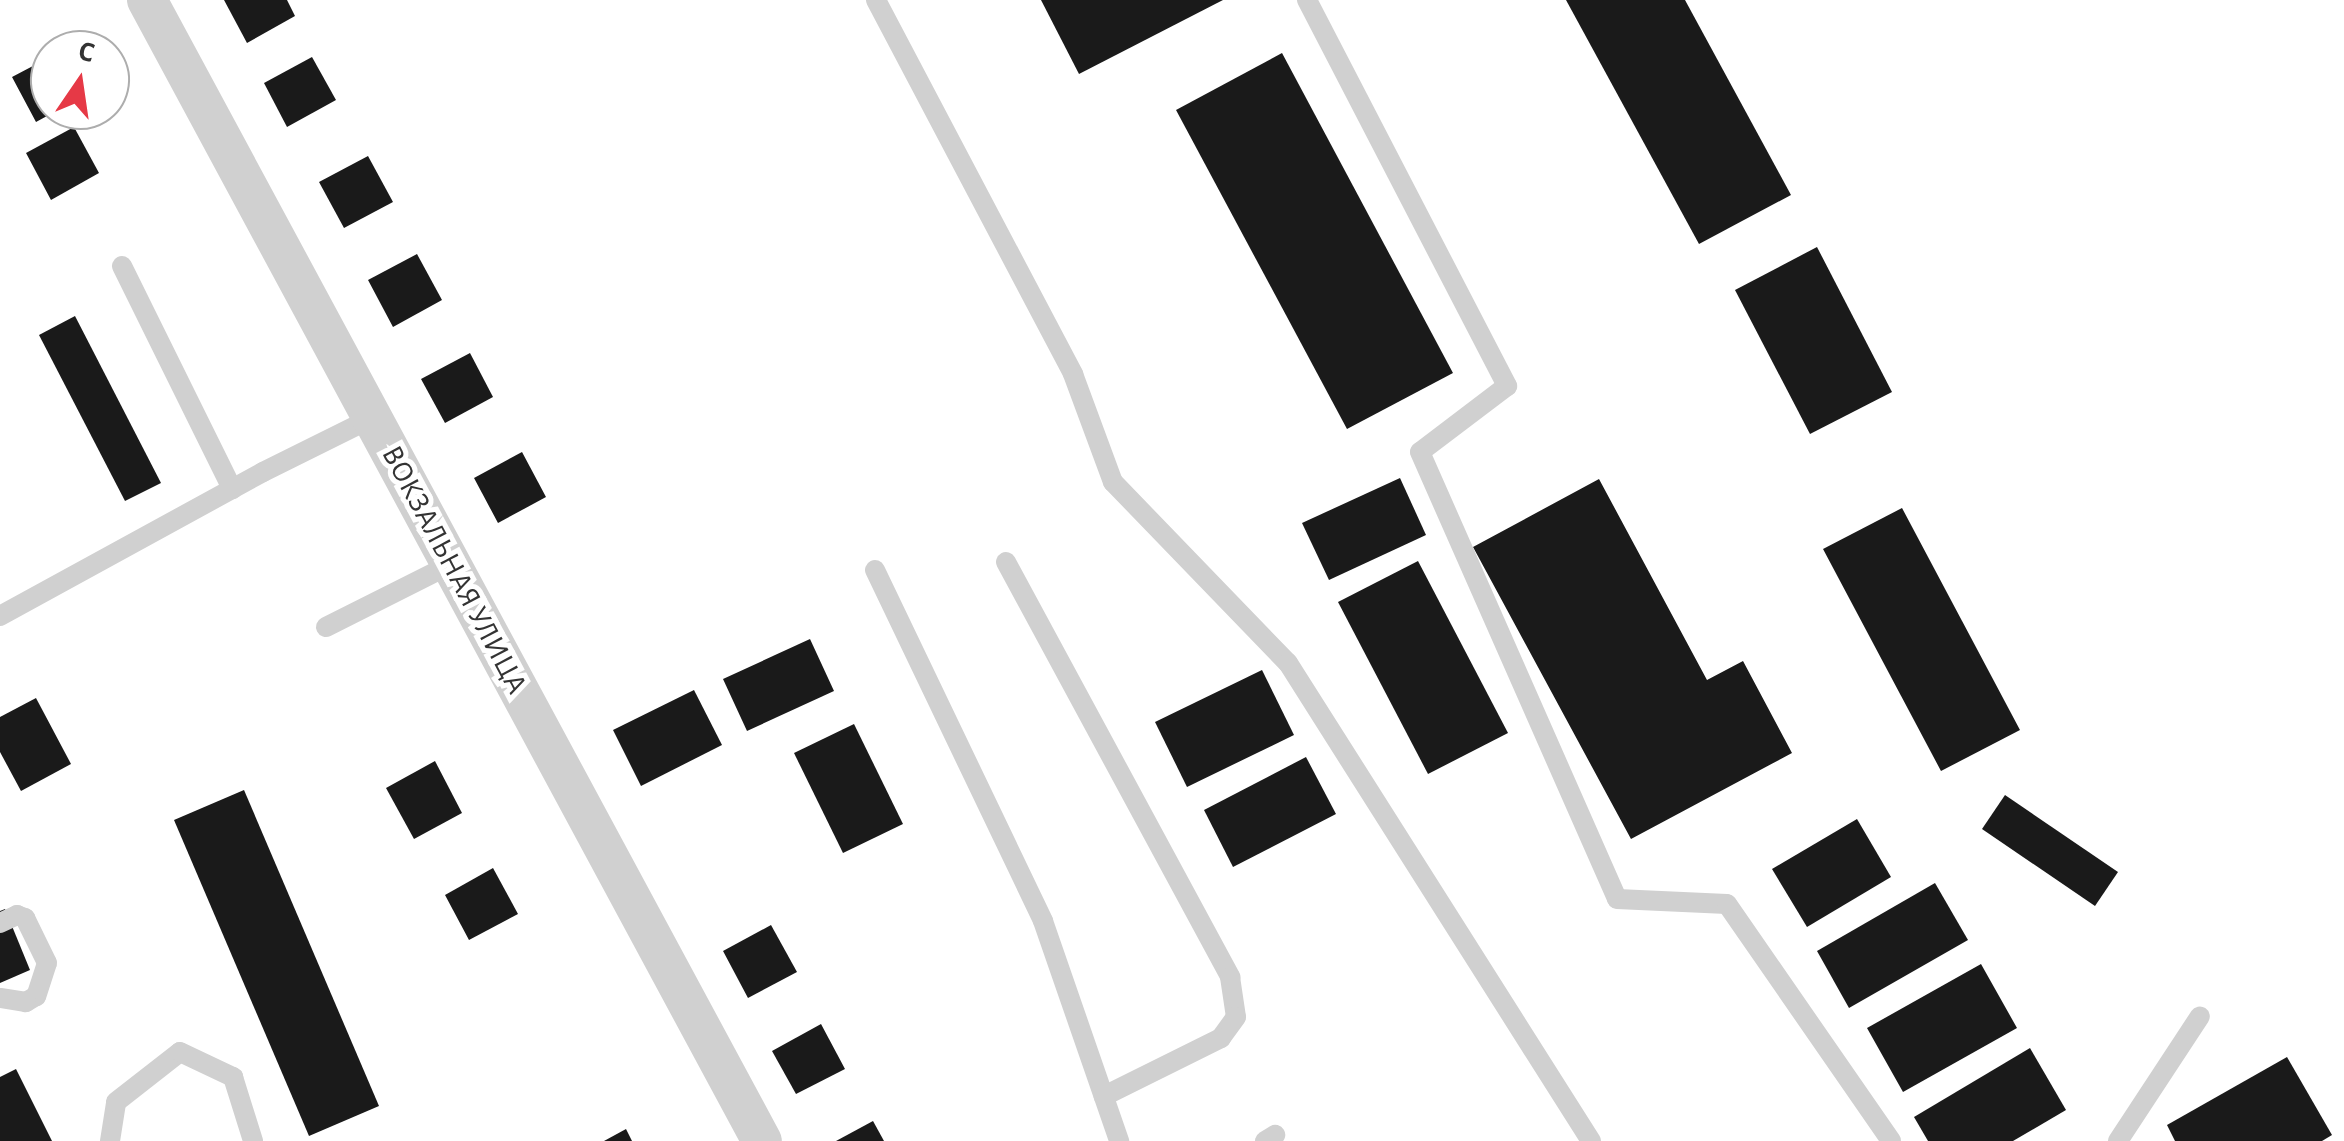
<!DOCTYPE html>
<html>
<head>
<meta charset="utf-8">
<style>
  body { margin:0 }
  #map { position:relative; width:2344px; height:1141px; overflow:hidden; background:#fff; font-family:"Alegreya Sans",sans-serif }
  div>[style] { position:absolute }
  .building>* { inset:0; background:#1a1a1a }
  .service>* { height:20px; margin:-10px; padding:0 10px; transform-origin:10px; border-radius:10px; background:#d0d0d0 }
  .minor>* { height:40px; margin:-20px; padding:0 20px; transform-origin:20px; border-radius:20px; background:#d0d0d0 }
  span { translate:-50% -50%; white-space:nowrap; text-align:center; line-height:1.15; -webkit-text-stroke:10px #fff; paint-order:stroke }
  .street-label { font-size:30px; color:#333 }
  .north { position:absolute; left:30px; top:30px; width:100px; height:100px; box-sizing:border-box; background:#fff; border:2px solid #adadad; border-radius:50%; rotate:13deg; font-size:28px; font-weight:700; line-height:40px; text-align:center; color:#333 }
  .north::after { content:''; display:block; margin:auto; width:35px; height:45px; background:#e63946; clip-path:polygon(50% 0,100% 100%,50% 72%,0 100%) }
</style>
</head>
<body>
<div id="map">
  <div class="building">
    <div style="clip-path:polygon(224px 0,287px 0,295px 16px,247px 43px)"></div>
    <div style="clip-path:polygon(1041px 0,1223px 0,1079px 74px)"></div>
    <div style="clip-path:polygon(1566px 0,1685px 0,1791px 195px,1699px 244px)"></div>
    <div style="clip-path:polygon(1282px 53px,1453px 373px,1347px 429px,1176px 110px)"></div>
    <div style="clip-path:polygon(50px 57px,50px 110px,58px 110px,36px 122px,12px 77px)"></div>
    <div style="clip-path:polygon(312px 57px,336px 100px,287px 127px,264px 83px)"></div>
    <div style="clip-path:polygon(74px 127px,99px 173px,51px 200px,26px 153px)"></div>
    <div style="clip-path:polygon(368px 156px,393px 202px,344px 228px,319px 182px)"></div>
    <div style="clip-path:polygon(1817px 247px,1892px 392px,1810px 434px,1735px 290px)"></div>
    <div style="clip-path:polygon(417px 254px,442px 300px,393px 327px,368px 280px)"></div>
    <div style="clip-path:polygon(75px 316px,161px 483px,125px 501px,39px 335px)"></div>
    <div style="clip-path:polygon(470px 353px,493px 397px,445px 423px,421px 379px)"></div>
    <div style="clip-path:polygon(522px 452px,546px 497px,498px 523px,474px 478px)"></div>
    <div style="clip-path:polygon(1400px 478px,1426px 535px,1329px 580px,1302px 523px)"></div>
    <div style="clip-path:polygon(1599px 479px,1707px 680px,1743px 661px,1792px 753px,1631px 839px,1473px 547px)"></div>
    <div style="clip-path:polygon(1902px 508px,2020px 730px,1941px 771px,1823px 549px)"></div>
    <div style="clip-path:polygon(1418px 561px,1508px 733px,1428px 774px,1338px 602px)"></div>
    <div style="clip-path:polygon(810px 639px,834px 691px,747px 731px,723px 679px)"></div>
    <div style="clip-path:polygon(1262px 670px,1294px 735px,1187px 787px,1155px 722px)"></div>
    <div style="clip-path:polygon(694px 690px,722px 745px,641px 786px,613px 730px)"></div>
    <div style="clip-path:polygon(36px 698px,71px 764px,21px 791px,0 752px,0 717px)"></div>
    <div style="clip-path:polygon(854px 724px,903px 824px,843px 853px,794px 753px)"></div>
    <div style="clip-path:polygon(1306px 757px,1336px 814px,1233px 867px,1204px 810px)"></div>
    <div style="clip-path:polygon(435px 761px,462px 813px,414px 839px,386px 788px)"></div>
    <div style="clip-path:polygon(244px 790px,379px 1106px,309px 1136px,174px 820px)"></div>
    <div style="clip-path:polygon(2005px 795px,2118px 872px,2095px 906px,1982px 829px)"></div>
    <div style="clip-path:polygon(1857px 819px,1891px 877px,1807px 927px,1772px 869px)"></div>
    <div style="clip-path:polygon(493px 868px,518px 914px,469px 940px,445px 895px)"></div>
    <div style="clip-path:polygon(1935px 883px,1968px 940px,1849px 1008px,1817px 951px)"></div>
    <div style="clip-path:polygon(5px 909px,30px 970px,0 983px,0 911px)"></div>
    <div style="clip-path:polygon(771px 925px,797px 972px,748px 998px,723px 951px)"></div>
    <div style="clip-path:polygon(1981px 964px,2017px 1028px,1903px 1092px,1867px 1028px)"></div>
    <div style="clip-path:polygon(821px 1024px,845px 1069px,796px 1094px,772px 1051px)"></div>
    <div style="clip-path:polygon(2030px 1048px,2066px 1110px,2013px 1141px,1928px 1141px,1914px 1117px)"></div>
    <div style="clip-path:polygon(2287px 1057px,2332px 1135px,2322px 1141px,2175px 1141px,2167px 1125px)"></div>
    <div style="clip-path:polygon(16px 1069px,52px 1141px,0 1141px,0 1077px)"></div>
    <div style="clip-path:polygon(873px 1121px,884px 1141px,836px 1141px)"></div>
    <div style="clip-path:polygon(626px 1129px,632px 1141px,604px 1141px)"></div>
  </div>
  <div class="service">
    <div style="left:876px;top:0;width:423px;rotate:62.2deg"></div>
    <div style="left:1073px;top:374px;width:115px;rotate:69.7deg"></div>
    <div style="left:1113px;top:482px;width:252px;rotate:46deg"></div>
    <div style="left:1288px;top:663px;width:566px;rotate:57.63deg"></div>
    <div style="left:1307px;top:0;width:435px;rotate:62.6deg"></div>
    <div style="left:1507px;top:386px;width:109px;rotate:142.8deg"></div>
    <div style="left:1420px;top:452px;width:488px;rotate:66.2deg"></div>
    <div style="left:1617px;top:899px;width:110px;rotate:2.6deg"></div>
    <div style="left:1727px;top:904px;width:288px;rotate:55.3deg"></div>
    <div style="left:122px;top:266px;width:249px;rotate:63.7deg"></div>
    <div style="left:1006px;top:562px;width:472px;rotate:61.6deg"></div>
    <div style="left:1230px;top:977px;width:40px;rotate:81.5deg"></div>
    <div style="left:1236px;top:1017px;width:26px;rotate:126deg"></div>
    <div style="left:1221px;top:1038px;width:131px;rotate:153.6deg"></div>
    <div style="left:875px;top:570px;width:389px;rotate:64.4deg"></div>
    <div style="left:1043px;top:921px;width:233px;rotate:70.9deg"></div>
    <div style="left:0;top:616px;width:300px;rotate:-28.7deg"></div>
    <div style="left:263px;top:472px;width:122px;rotate:-26.4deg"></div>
    <div style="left:326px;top:627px;width:140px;rotate:-26.7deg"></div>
    <div style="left:0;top:923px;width:19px;rotate:-25deg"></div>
    <div style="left:17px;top:915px;width:9px;rotate:21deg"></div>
    <div style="left:25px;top:918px;width:50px;rotate:63.9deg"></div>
    <div style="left:47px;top:963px;width:35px;rotate:108deg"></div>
    <div style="left:36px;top:996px;width:12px;rotate:149deg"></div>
    <div style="left:26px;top:1002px;width:26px;rotate:-171deg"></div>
    <div style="left:110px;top:1141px;width:39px;rotate:-81deg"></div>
    <div style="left:116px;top:1102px;width:81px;rotate:-38deg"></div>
    <div style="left:180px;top:1052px;width:59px;rotate:25.3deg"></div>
    <div style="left:233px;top:1077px;width:67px;rotate:72.6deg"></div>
    <div style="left:1265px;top:1141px;width:12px;rotate:-31deg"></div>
    <div style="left:2118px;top:1141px;width:149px;rotate:-56.7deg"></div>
  </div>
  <div class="minor">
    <div style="left:147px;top:0;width:1296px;rotate:61.68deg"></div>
  </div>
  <div class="street-label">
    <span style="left:454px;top:570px;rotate:62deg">ВОКЗАЛЬНАЯ УЛИЦА</span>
  </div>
  <div class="north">С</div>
</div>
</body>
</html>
